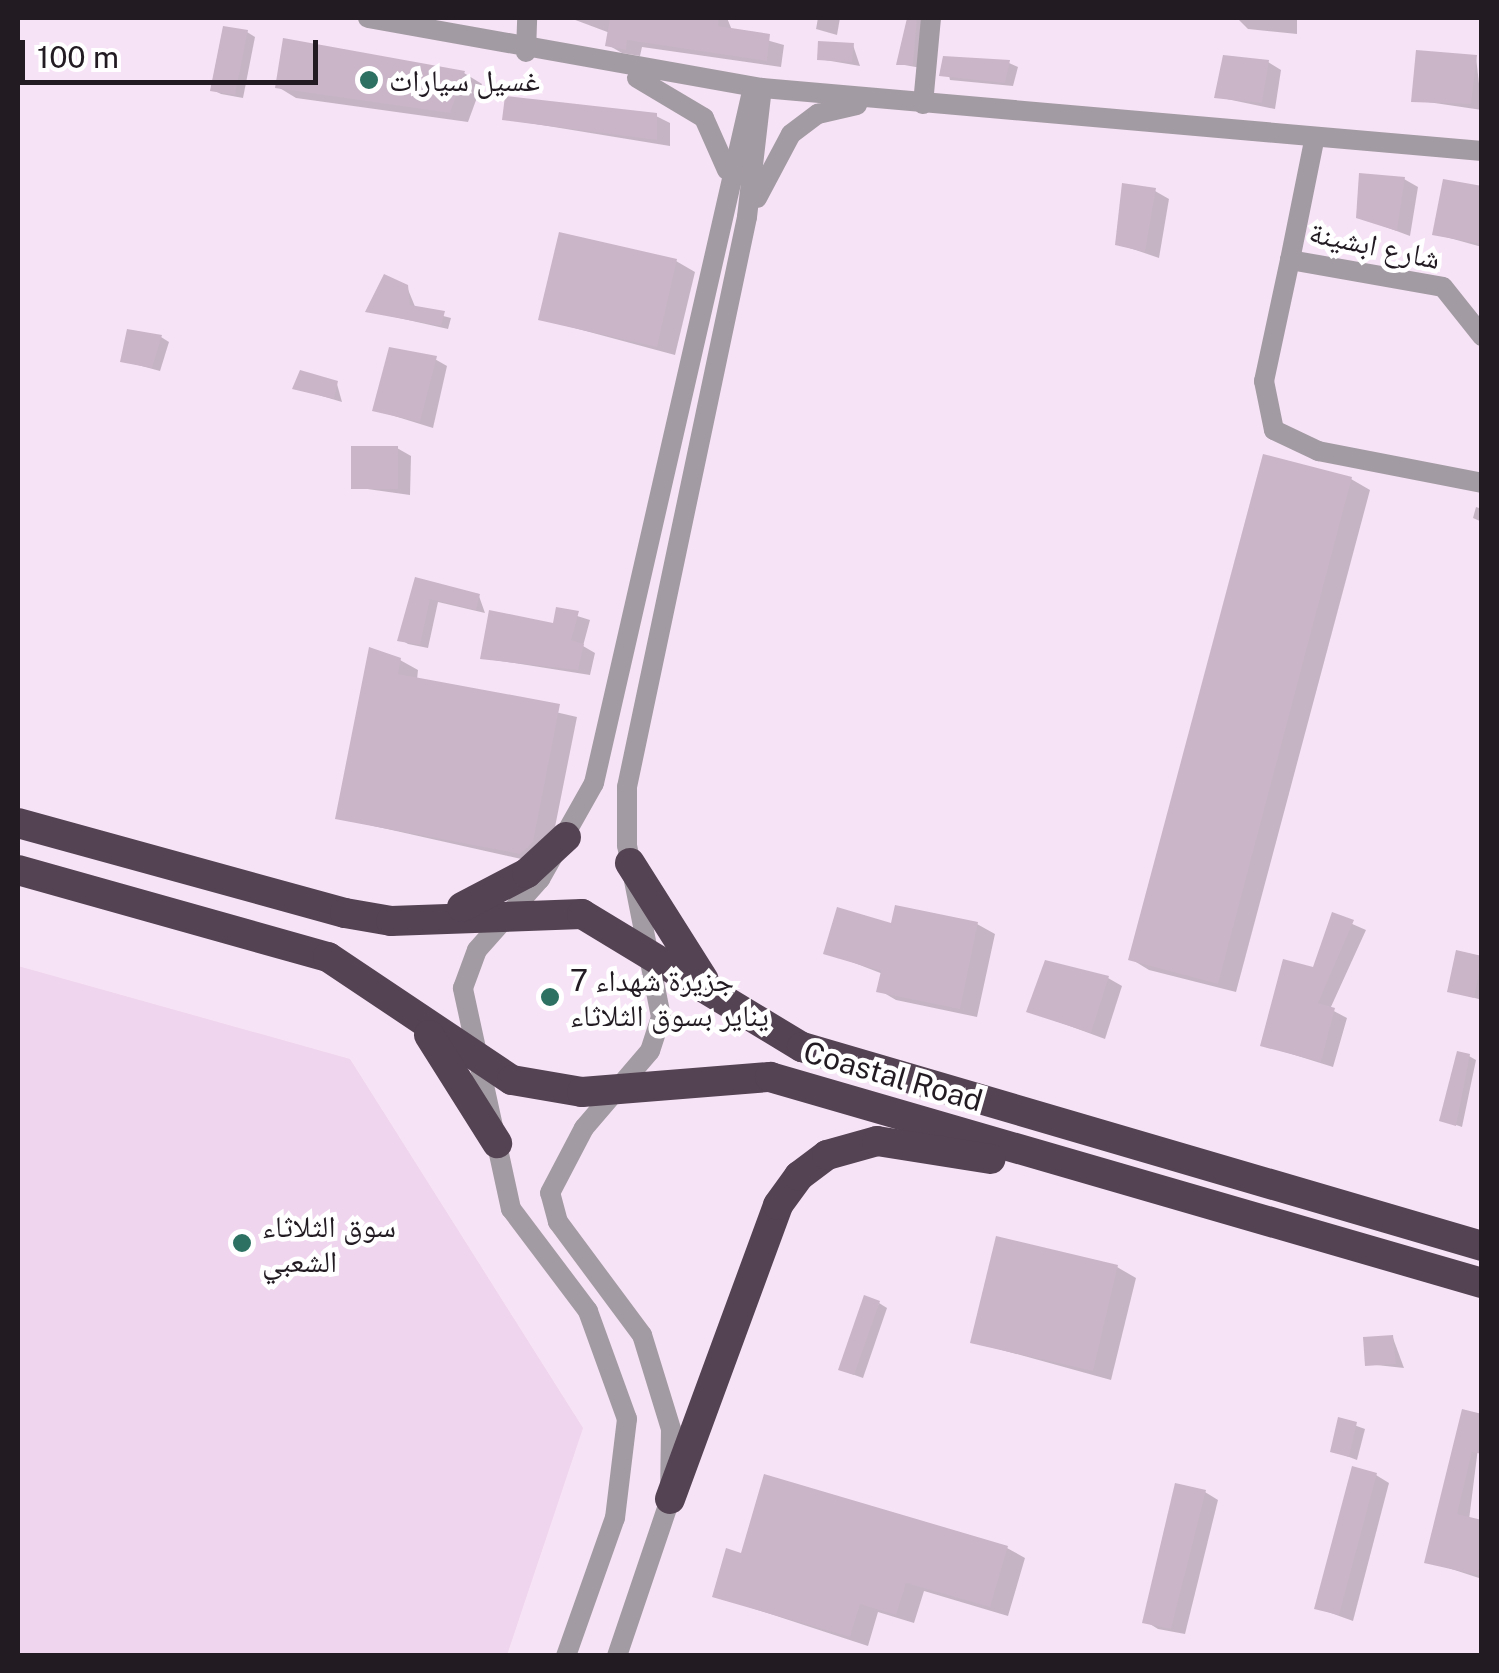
<!DOCTYPE html>
<html>
<head>
<meta charset="utf-8">
<style>
  body { margin:0 }
  #map { position:relative; width:1499px; height:1673px; overflow:hidden; background:#f7e3f6; font-family:"Public Sans","Noto Naskh Arabic",sans-serif }
  div>[style] { position:absolute }
  .built>* { inset:0; background:#efd5ed }
  .shadow>* { inset:0; background:#0003 }
  .building>* { inset:0; background:#c9b5c7 }
  .minor>* { height:20px; margin:-10px; padding:0 10px; transform-origin:10px; border-radius:10px; background:#a39ba3 }
  .highway>* { height:30px; margin:-15px; padding:0 15px; transform-origin:15px; border-radius:15px; background:#544353 }
  .dots>* { width:28px; height:28px; translate:-50% -50%; box-sizing:border-box; border:5px solid #fff; border-radius:50% }
  span { translate:-50% -50%; white-space:nowrap; text-align:center; line-height:1.15; -webkit-text-stroke:9px #fff; paint-order:stroke }
  .poi-label { font-size:30px; color:#221b22 }
  .left { translate:0 -50%; text-align:left }
  .street-label { font-size:30px; color:#221b22 }
  .frame { position:absolute; inset:0; border:20px solid #221b22; pointer-events:none }
  .scale { position:absolute; left:20px; top:40px; width:298px; height:45px; box-sizing:border-box; border:5px solid #221b22; border-top:0; padding-left:12px; font-size:30px; line-height:35px; white-space:nowrap; color:#221b22; -webkit-text-stroke:8px #fff; paint-order:stroke }
</style>
</head>
<body>
<div id="map">
  <div class="built">
    <div style="clip-path:polygon(18px 966px,350px 1059px,583px 1428px,507px 1655px,18px 1655px)"></div>
  </div>
  <div class="shadow">
    <div style="clip-path:polygon(570px 18px,727px 18px,732px 30px,784px 45px,781px 67px,642px 47px,640px 56px,622px 53px,608px 45px,610px 33px)"></div>
    <div style="clip-path:polygon(818px 18px,840px 18px,837px 35px,816px 29px)"></div>
    <div style="clip-path:polygon(909px 18px,932px 18px,921px 68px,899px 64px)"></div>
    <div style="clip-path:polygon(1237px 18px,1297px 18px,1297px 34px,1248px 29px)"></div>
    <div style="clip-path:polygon(247px 32px,255px 37px,243px 98px,221px 94px,213px 90px)"></div>
    <div style="clip-path:polygon(285px 40px,464px 73px,482px 84px,468px 122px,296px 98px,278px 87px)"></div>
    <div style="clip-path:polygon(853px 45px,860px 66px,819px 59px)"></div>
    <div style="clip-path:polygon(1476px 57px,1482px 110px,1414px 100px)"></div>
    <div style="clip-path:polygon(945px 58px,1009px 63px,1018px 67px,1013px 86px,950px 80px)"></div>
    <div style="clip-path:polygon(1268px 62px,1281px 70px,1275px 109px,1217px 97px)"></div>
    <div style="clip-path:polygon(656px 116px,670px 123px,670px 146px,505px 119px)"></div>
    <div style="clip-path:polygon(1404px 179px,1418px 187px,1410px 236px,1359px 217px)"></div>
    <div style="clip-path:polygon(1482px 188px,1482px 247px,1435px 234px)"></div>
    <div style="clip-path:polygon(1155px 191px,1169px 199px,1159px 258px,1118px 244px)"></div>
    <div style="clip-path:polygon(676px 261px,695px 272px,675px 355px,541px 319px)"></div>
    <div style="clip-path:polygon(407px 287px,416px 309px,451px 318px,448px 329px,368px 311px)"></div>
    <div style="clip-path:polygon(161px 337px,169px 342px,160px 371px,123px 361px)"></div>
    <div style="clip-path:polygon(433px 358px,447px 366px,433px 428px,375px 410px)"></div>
    <div style="clip-path:polygon(337px 384px,342px 402px,295px 388px)"></div>
    <div style="clip-path:polygon(397px 448px,411px 456px,410px 495px,353px 487px)"></div>
    <div style="clip-path:polygon(1351px 479px,1370px 490px,1236px 992px,1149px 970px,1131px 959px)"></div>
    <div style="clip-path:polygon(1476px 507px,1482px 509px,1482px 522px,1473px 518px)"></div>
    <div style="clip-path:polygon(417px 580px,479px 596px,485px 613px,438px 602px,428px 648px,408px 644px,400px 639px)"></div>
    <div style="clip-path:polygon(558px 610px,590px 620px,583px 646px,595px 653px,590px 675px,482px 658px,555px 626px)"></div>
    <div style="clip-path:polygon(400px 660px,418px 670px,417px 680px,577px 717px,550px 852px,539px 863px,338px 818px)"></div>
    <div style="clip-path:polygon(1334px 916px,1366px 930px,1330px 1009px,1347px 1018px,1333px 1067px,1263px 1045px,1315px 970px)"></div>
    <div style="clip-path:polygon(977px 924px,995px 934px,977px 1017px,896px 1000px,879px 990px,883px 974px,826px 952px,893px 926px)"></div>
    <div style="clip-path:polygon(1482px 958px,1482px 1000px,1450px 991px)"></div>
    <div style="clip-path:polygon(1108px 978px,1122px 986px,1105px 1039px,1029px 1011px)"></div>
    <div style="clip-path:polygon(1469px 1056px,1476px 1060px,1462px 1127px,1442px 1120px)"></div>
    <div style="clip-path:polygon(1117px 1267px,1136px 1278px,1111px 1380px,973px 1342px)"></div>
    <div style="clip-path:polygon(879px 1303px,887px 1308px,863px 1378px,849px 1373px)"></div>
    <div style="clip-path:polygon(1393px 1338px,1404px 1368px,1367px 1364px)"></div>
    <div style="clip-path:polygon(1482px 1416px,1469px 1520px,1482px 1522px,1482px 1579px,1427px 1561px)"></div>
    <div style="clip-path:polygon(1340px 1420px,1365px 1429px,1357px 1460px,1333px 1451px)"></div>
    <div style="clip-path:polygon(1376px 1475px,1389px 1483px,1353px 1621px,1317px 1608px)"></div>
    <div style="clip-path:polygon(1205px 1492px,1218px 1500px,1185px 1634px,1158px 1629px,1145px 1621px)"></div>
    <div style="clip-path:polygon(1007px 1548px,1025px 1558px,1008px 1616px,924px 1591px,914px 1623px,878px 1612px,868px 1646px,715px 1596px,742px 1556px)"></div>
  </div>
  <div class="building">
    <div style="clip-path:polygon(610px 18px,719px 18px,718px 26px,770px 34px,767px 61px,627px 40px,626px 50px,605px 46px)"></div>
    <div style="clip-path:polygon(907px 18px,917px 18px,913px 65px,896px 65px)"></div>
    <div style="clip-path:polygon(223px 26px,248px 30px,235px 95px,210px 91px)"></div>
    <div style="clip-path:polygon(283px 38px,465px 71px,450px 113px,275px 88px)"></div>
    <div style="clip-path:polygon(818px 41px,854px 43px,852px 62px,817px 60px)"></div>
    <div style="clip-path:polygon(1416px 50px,1477px 55px,1471px 104px,1411px 102px)"></div>
    <div style="clip-path:polygon(1223px 55px,1269px 60px,1262px 103px,1214px 98px)"></div>
    <div style="clip-path:polygon(943px 56px,1010px 60px,1005px 83px,939px 76px)"></div>
    <div style="clip-path:polygon(505px 96px,657px 113px,657px 140px,502px 120px)"></div>
    <div style="clip-path:polygon(1359px 173px,1405px 177px,1397px 231px,1356px 218px)"></div>
    <div style="clip-path:polygon(1443px 179px,1482px 186px,1482px 244px,1432px 235px)"></div>
    <div style="clip-path:polygon(1122px 183px,1156px 188px,1145px 252px,1115px 245px)"></div>
    <div style="clip-path:polygon(559px 232px,677px 259px,657px 347px,538px 320px)"></div>
    <div style="clip-path:polygon(384px 274px,408px 285px,410px 305px,445px 311px,441px 326px,365px 312px)"></div>
    <div style="clip-path:polygon(127px 329px,162px 335px,152px 368px,120px 362px)"></div>
    <div style="clip-path:polygon(389px 347px,437px 356px,420px 422px,372px 411px)"></div>
    <div style="clip-path:polygon(300px 370px,338px 381px,334px 399px,292px 389px)"></div>
    <div style="clip-path:polygon(351px 446px,398px 446px,398px 489px,351px 489px)"></div>
    <div style="clip-path:polygon(1263px 454px,1352px 477px,1218px 984px,1128px 960px)"></div>
    <div style="clip-path:polygon(415px 577px,480px 594px,476px 610px,430px 599px,420px 645px,397px 641px)"></div>
    <div style="clip-path:polygon(556px 607px,579px 611px,571px 640px,584px 644px,578px 670px,480px 659px,489px 610px,553px 623px)"></div>
    <div style="clip-path:polygon(369px 647px,401px 658px,398px 674px,560px 704px,533px 842px,520px 854px,335px 819px)"></div>
    <div style="clip-path:polygon(895px 905px,978px 922px,960px 1009px,876px 992px,881px 971px,823px 954px,837px 907px,891px 923px)"></div>
    <div style="clip-path:polygon(1332px 912px,1354px 920px,1318px 1003px,1335px 1008px,1321px 1062px,1260px 1046px,1283px 959px,1313px 967px)"></div>
    <div style="clip-path:polygon(1456px 950px,1482px 956px,1474px 998px,1447px 992px)"></div>
    <div style="clip-path:polygon(1045px 960px,1109px 976px,1091px 1033px,1026px 1012px)"></div>
    <div style="clip-path:polygon(1457px 1051px,1470px 1054px,1456px 1126px,1439px 1121px)"></div>
    <div style="clip-path:polygon(996px 1236px,1118px 1265px,1093px 1371px,970px 1343px)"></div>
    <div style="clip-path:polygon(864px 1295px,880px 1301px,854px 1375px,838px 1370px)"></div>
    <div style="clip-path:polygon(1393px 1335px,1396px 1364px,1365px 1366px,1363px 1337px)"></div>
    <div style="clip-path:polygon(1462px 1409px,1482px 1414px,1482px 1454px,1472px 1452px,1457px 1514px,1482px 1520px,1482px 1576px,1424px 1563px)"></div>
    <div style="clip-path:polygon(1338px 1417px,1357px 1422px,1349px 1457px,1330px 1452px)"></div>
    <div style="clip-path:polygon(1352px 1466px,1377px 1473px,1339px 1615px,1314px 1609px)"></div>
    <div style="clip-path:polygon(764px 1474px,1008px 1546px,990px 1607px,906px 1583px,896px 1615px,860px 1604px,850px 1637px,712px 1597px,726px 1548px,741px 1553px)"></div>
    <div style="clip-path:polygon(1175px 1483px,1206px 1490px,1171px 1629px,1142px 1623px)"></div>
  </div>
  <div class="minor">
    <div style="left:368px;top:18px;width:400px;rotate:10.1deg"></div>
    <div style="left:762px;top:88px;width:723px;rotate:5deg"></div>
    <div style="left:526px;top:52px;width:34px;rotate:-88deg"></div>
    <div style="left:637px;top:78px;width:78px;rotate:30.8deg"></div>
    <div style="left:704px;top:118px;width:57px;rotate:66.1deg"></div>
    <div style="left:923px;top:104px;width:86px;rotate:-84.7deg"></div>
    <div style="left:1314px;top:141px;width:121px;rotate:101.4deg"></div>
    <div style="left:1290px;top:260px;width:155px;rotate:10deg"></div>
    <div style="left:1443px;top:287px;width:63px;rotate:51.5deg"></div>
    <div style="left:757px;top:198px;width:72px;rotate:-62deg"></div>
    <div style="left:791px;top:134px;width:34px;rotate:-37deg"></div>
    <div style="left:818px;top:114px;width:40px;rotate:-13deg"></div>
    <div style="left:1290px;top:260px;width:124px;rotate:102.1deg"></div>
    <div style="left:1264px;top:381px;width:50px;rotate:78.5deg"></div>
    <div style="left:1274px;top:430px;width:49px;rotate:25.5deg"></div>
    <div style="left:1318px;top:451px;width:167px;rotate:11deg"></div>
    <div style="left:566px;top:1656px;width:146px;rotate:-70.5deg"></div>
    <div style="left:615px;top:1518px;width:100px;rotate:-83.1deg"></div>
    <div style="left:627px;top:1419px;width:115px;rotate:-109.9deg"></div>
    <div style="left:588px;top:1311px;width:128px;rotate:-127deg"></div>
    <div style="left:511px;top:1209px;width:226px;rotate:-102.3deg"></div>
    <div style="left:463px;top:988px;width:40px;rotate:-69.8deg"></div>
    <div style="left:477px;top:950px;width:95px;rotate:-48.4deg"></div>
    <div style="left:540px;top:879px;width:110px;rotate:-60.6deg"></div>
    <div style="left:594px;top:783px;width:714px;rotate:-77.13deg"></div>
    <div style="left:617px;top:1656px;width:166px;rotate:-71.3deg"></div>
    <div style="left:670px;top:1499px;width:70px;rotate:-89.2deg"></div>
    <div style="left:671px;top:1429px;width:98px;rotate:-107.1deg"></div>
    <div style="left:642px;top:1335px;width:141px;rotate:-126.6deg"></div>
    <div style="left:558px;top:1222px;width:30px;rotate:-105deg"></div>
    <div style="left:550px;top:1193px;width:73px;rotate:-62.4deg"></div>
    <div style="left:584px;top:1128px;width:101px;rotate:-49.4deg"></div>
    <div style="left:650px;top:1051px;width:36px;rotate:-72deg"></div>
    <div style="left:661px;top:1017px;width:175px;rotate:-101.2deg"></div>
    <div style="left:627px;top:845px;width:58px;rotate:-90deg"></div>
    <div style="left:627px;top:787px;width:582px;rotate:-78.11deg"></div>
    <div style="left:747px;top:217px;width:130px;rotate:-83.4deg"></div>
  </div>
  <div class="highway">
    <div style="left:18px;top:823px;width:339px;rotate:15.4deg"></div>
    <div style="left:345px;top:913px;width:47px;rotate:9.9deg"></div>
    <div style="left:391px;top:921px;width:191px;rotate:-2.1deg"></div>
    <div style="left:582px;top:914px;width:257px;rotate:31.2deg"></div>
    <div style="left:802px;top:1047px;width:709px;rotate:16.31deg"></div>
    <div style="left:630px;top:863px;width:138px;rotate:57.7deg"></div>
    <div style="left:18px;top:870px;width:322px;rotate:15.7deg"></div>
    <div style="left:328px;top:957px;width:221px;rotate:33.8deg"></div>
    <div style="left:512px;top:1080px;width:71px;rotate:9.7deg"></div>
    <div style="left:582px;top:1092px;width:189px;rotate:-4.6deg"></div>
    <div style="left:770px;top:1077px;width:741px;rotate:16.14deg"></div>
    <div style="left:462px;top:907px;width:73px;rotate:-27.6deg"></div>
    <div style="left:527px;top:873px;width:53px;rotate:-42.7deg"></div>
    <div style="left:429px;top:1035px;width:128px;rotate:57.8deg"></div>
    <div style="left:670px;top:1499px;width:313px;rotate:-69.8deg"></div>
    <div style="left:778px;top:1205px;width:36px;rotate:-54deg"></div>
    <div style="left:799px;top:1176px;width:35px;rotate:-37deg"></div>
    <div style="left:827px;top:1155px;width:52px;rotate:-15.6deg"></div>
    <div style="left:877px;top:1141px;width:115px;rotate:9deg"></div>
  </div>
  <div class="dots">
    <div style="left:369px;top:80px;background:#2d7163"></div>
    <div style="left:550px;top:997px;background:#2d7163"></div>
    <div style="left:242px;top:1243px;background:#2d7163"></div>
  </div>
  <div class="poi-label">
    <span class="left" style="left:389px;top:80px">غسيل سيارات</span>
    <span class="left" style="left:570px;top:997px">جزيرة شهداء 7<br>يناير بسوق الثلاثاء</span>
    <span class="left" style="left:262px;top:1243px">سوق الثلاثاء<br>الشعبي</span>
  </div>
  <div class="street-label">
    <span style="left:1375px;top:245px;rotate:12deg">شارع ابشينة</span>
    <span style="left:893px;top:1076px;rotate:16deg">Coastal Road</span>
  </div>
  <div class="frame"></div>
  <div class="scale">100 m</div>
</div>
</body>
</html>
